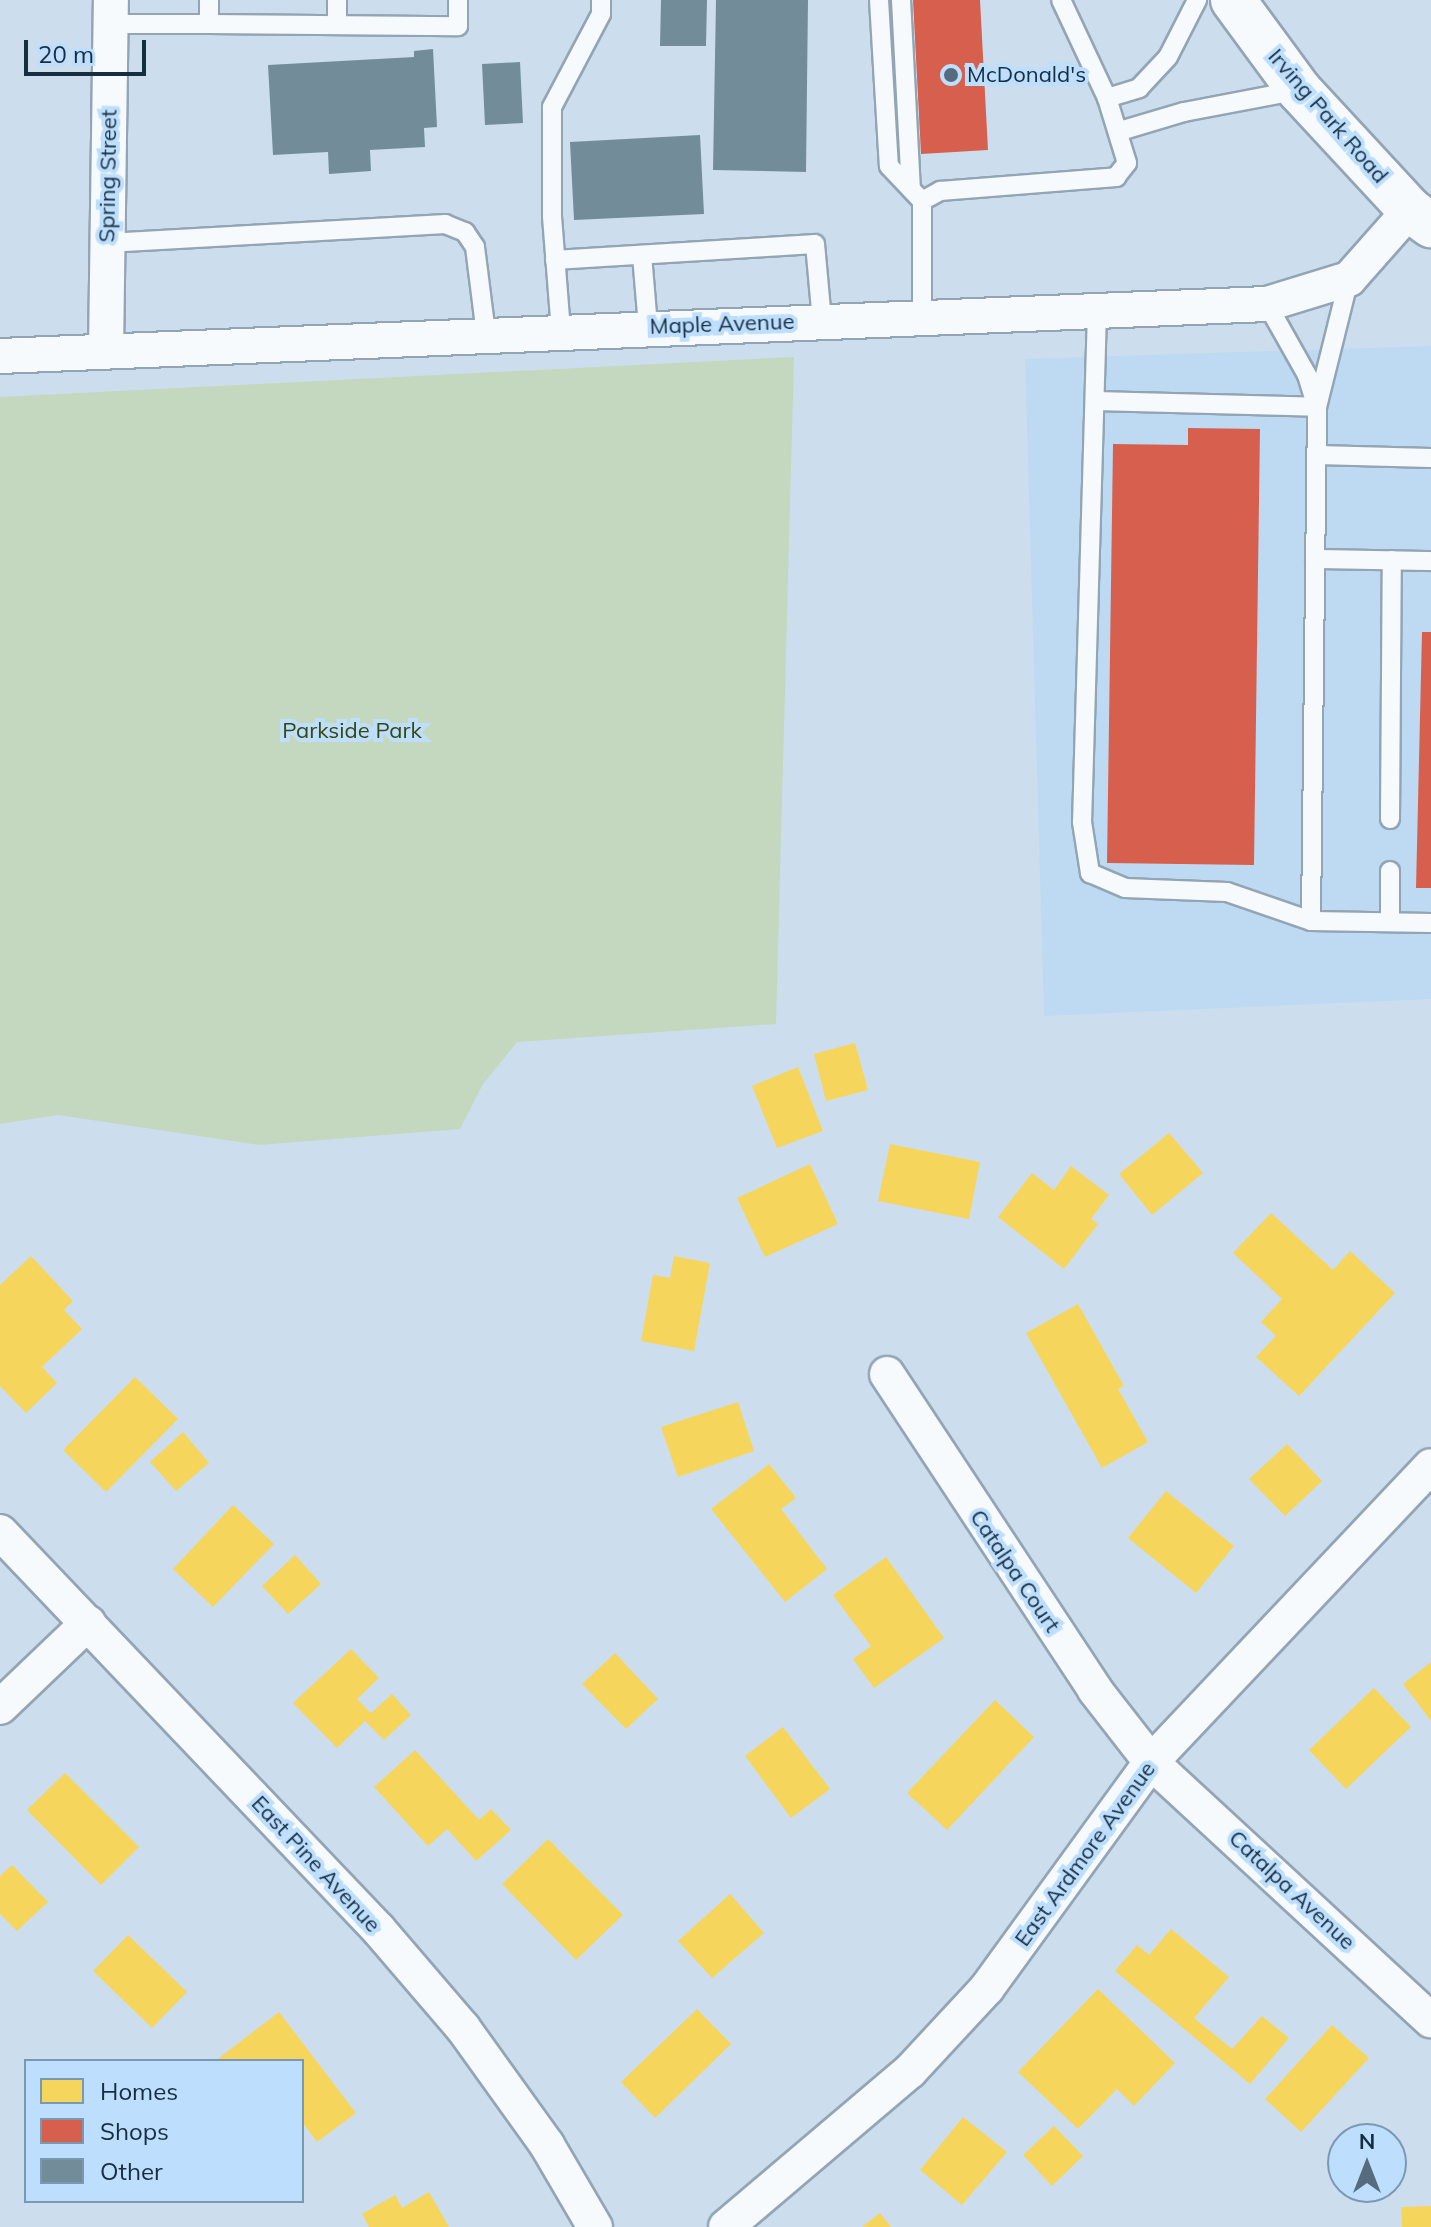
<!DOCTYPE html>
<html>
<head>
<meta charset="utf-8">
<style>
  body { margin:0 }
  #map { position:relative; width:1431px; height:2227px; overflow:hidden; background:#ccdeee; font-family:Mulish,sans-serif }
  div>[style] { position:absolute }
  .built>* { inset:0; background:#bddaf2 }
  .green>* { inset:0; background:#c3d8be }
  .homes>* { inset:0; background:#f6d55c }
  .shops>* { inset:0; background:#d6604d }
  .building>* { inset:0; background:#728d99 }
  .roads { filter:drop-shadow(2px 0 #93a5b5) drop-shadow(-2px 0 #93a5b5) drop-shadow(0 2px #93a5b5) drop-shadow(0 -2px #93a5b5) }
  .service>* { height:18px; margin:-9px; padding:0 9px; transform-origin:9px; border-radius:9px; background:#f7fafc }
  .minor>* { height:34px; margin:-17px; padding:0 17px; transform-origin:17px; border-radius:17px; background:#f7fafc }
  .secondary>* { height:44px; margin:-22px; padding:0 22px; transform-origin:22px; border-radius:22px; background:#f7fafc }
  .dots>* { width:22px; height:22px; translate:-50% -50%; box-sizing:border-box; border:4px solid #bddffd; border-radius:50% }
  span { translate:-50% -50%; white-space:nowrap; text-align:center; line-height:1.15; -webkit-text-stroke:8px #bddffd; paint-order:stroke }
  .poi-label { font-size:22px; color:#172e41 }
  .left { translate:0 -50%; text-align:left }
  .street-label { font-size:22px; color:#172e41 }
  .park-label { font-size:22px; color:#36480e }
  .legend { position:absolute; left:24px; top:2059px; width:280px; height:144px; box-sizing:border-box; background:#bddffd; border:2px solid #7b98b2; margin:0; padding:10px 14px; list-style:none; font-size:24px; color:#172e41 }
  .legend li { display:flex; align-items:center; gap:16px; height:40px }
  .legend b { width:40px; border:2px solid #7b98b2 }
  .north { position:absolute; left:1327px; top:2123px; width:80px; height:80px; box-sizing:border-box; background:#bddffd; border:2px solid #7b98b2; border-radius:50%; rotate:0deg; font-size:22px; font-weight:700; line-height:32px; text-align:center; color:#172e41 }
  .north::after { content:''; display:block; margin:auto; width:28px; height:36px; background:#566c7e; clip-path:polygon(50% 0,100% 100%,50% 72%,0 100%) }
  .scale { position:absolute; left:24px; top:40px; width:122px; height:36px; box-sizing:border-box; border:4px solid #172e41; border-top:0; padding-left:10px; font-size:24px; line-height:28px; white-space:nowrap; color:#172e41; -webkit-text-stroke:6px #bddffd; paint-order:stroke }
</style>
</head>
<body>
<div id="map">
  <div class="built">
    <div style="clip-path:polygon(1431px 346px,1431px 999px,1044px 1016px,1025px 359px)"></div>
  </div>
  <div class="green">
    <div style="clip-path:polygon(794px 357px,776px 1024px,517px 1042px,483px 1084px,460px 1129px,259px 1145px,58px 1115px,0 1124px,0 397px)"></div>
  </div>
  <div class="homes">
    <div style="clip-path:polygon(855px 1043px,868px 1090px,826px 1101px,814px 1054px)"></div>
    <div style="clip-path:polygon(798px 1067px,823px 1131px,777px 1148px,752px 1086px)"></div>
    <div style="clip-path:polygon(1169px 1133px,1203px 1173px,1152px 1215px,1119px 1174px)"></div>
    <div style="clip-path:polygon(890px 1144px,980px 1162px,969px 1219px,878px 1201px)"></div>
    <div style="clip-path:polygon(810px 1164px,838px 1224px,765px 1257px,737px 1198px)"></div>
    <div style="clip-path:polygon(1071px 1166px,1109px 1195px,1091px 1219px,1098px 1224px,1064px 1269px,998px 1217px,1032px 1173px,1054px 1190px)"></div>
    <div style="clip-path:polygon(1271px 1213px,1333px 1270px,1350px 1251px,1395px 1293px,1299px 1396px,1256px 1357px,1276px 1336px,1261px 1322px,1282px 1299px,1233px 1253px)"></div>
    <div style="clip-path:polygon(31px 1256px,73px 1301px,64px 1310px,82px 1329px,42px 1367px,57px 1383px,26px 1413px,0 1386px,0 1285px)"></div>
    <div style="clip-path:polygon(674px 1256px,710px 1263px,694px 1351px,641px 1341px,653px 1275px,670px 1278px)"></div>
    <div style="clip-path:polygon(1078px 1304px,1124px 1386px,1118px 1389px,1148px 1442px,1102px 1468px,1026px 1333px)"></div>
    <div style="clip-path:polygon(135px 1377px,178px 1419px,106px 1492px,63px 1450px)"></div>
    <div style="clip-path:polygon(738px 1402px,754px 1451px,678px 1477px,661px 1427px)"></div>
    <div style="clip-path:polygon(183px 1432px,209px 1463px,176px 1491px,150px 1462px)"></div>
    <div style="clip-path:polygon(1287px 1444px,1322px 1481px,1285px 1516px,1249px 1479px)"></div>
    <div style="clip-path:polygon(769px 1464px,796px 1498px,781px 1509px,827px 1569px,785px 1602px,711px 1509px)"></div>
    <div style="clip-path:polygon(1166px 1491px,1234px 1546px,1196px 1593px,1128px 1538px)"></div>
    <div style="clip-path:polygon(233px 1505px,274px 1544px,213px 1607px,173px 1569px)"></div>
    <div style="clip-path:polygon(295px 1555px,321px 1584px,288px 1614px,262px 1586px)"></div>
    <div style="clip-path:polygon(886px 1557px,944px 1638px,874px 1688px,853px 1659px,871px 1646px,833px 1595px)"></div>
    <div style="clip-path:polygon(351px 1649px,379px 1678px,357px 1699px,371px 1713px,392px 1694px,411px 1715px,384px 1740px,365px 1721px,337px 1748px,293px 1703px)"></div>
    <div style="clip-path:polygon(615px 1653px,658px 1699px,626px 1729px,582px 1684px)"></div>
    <div style="clip-path:polygon(1431px 1662px,1431px 1721px,1403px 1684px)"></div>
    <div style="clip-path:polygon(1374px 1688px,1411px 1727px,1346px 1789px,1309px 1750px)"></div>
    <div style="clip-path:polygon(995px 1700px,1034px 1737px,947px 1830px,907px 1793px)"></div>
    <div style="clip-path:polygon(783px 1727px,830px 1789px,791px 1818px,745px 1756px)"></div>
    <div style="clip-path:polygon(415px 1750px,479px 1820px,491px 1809px,511px 1830px,476px 1861px,447px 1829px,428px 1846px,374px 1787px)"></div>
    <div style="clip-path:polygon(65px 1773px,139px 1847px,101px 1885px,27px 1810px)"></div>
    <div style="clip-path:polygon(548px 1839px,623px 1915px,576px 1960px,502px 1884px)"></div>
    <div style="clip-path:polygon(12px 1865px,48px 1902px,17px 1931px,0 1914px,0 1876px)"></div>
    <div style="clip-path:polygon(730px 1894px,764px 1933px,712px 1978px,678px 1941px)"></div>
    <div style="clip-path:polygon(1171px 1929px,1229px 1977px,1194px 2018px,1232px 2049px,1262px 2016px,1289px 2038px,1250px 2084px,1115px 1971px,1137px 1945px,1149px 1955px)"></div>
    <div style="clip-path:polygon(128px 1935px,187px 1992px,152px 2028px,93px 1971px)"></div>
    <div style="clip-path:polygon(1098px 1989px,1175px 2063px,1134px 2106px,1117px 2089px,1078px 2129px,1018px 2072px)"></div>
    <div style="clip-path:polygon(697px 2009px,731px 2044px,655px 2118px,621px 2082px)"></div>
    <div style="clip-path:polygon(279px 2012px,356px 2113px,317px 2142px,302px 2122px,302px 2061px,215px 2061px)"></div>
    <div style="clip-path:polygon(1332px 2025px,1369px 2058px,1301px 2132px,1265px 2099px)"></div>
    <div style="clip-path:polygon(963px 2117px,1007px 2152px,962px 2205px,920px 2170px)"></div>
    <div style="clip-path:polygon(1054px 2126px,1083px 2156px,1052px 2186px,1023px 2155px)"></div>
    <div style="clip-path:polygon(429px 2192px,449px 2227px,369px 2227px,362px 2214px,395px 2195px,402px 2208px)"></div>
    <div style="clip-path:polygon(1431px 2206px,1431px 2227px,1402px 2227px,1401px 2207px)"></div>
    <div style="clip-path:polygon(880px 2213px,891px 2227px,862px 2227px)"></div>
  </div>
  <div class="shops">
    <div style="clip-path:polygon(913px 0,980px 0,988px 150px,921px 154px)"></div>
    <div style="clip-path:polygon(1188px 428px,1260px 429px,1254px 865px,1107px 863px,1113px 444px,1188px 445px)"></div>
    <div style="clip-path:polygon(1422px 632px,1431px 632px,1431px 888px,1416px 888px)"></div>
  </div>
  <div class="building">
    <div style="clip-path:polygon(661px 0,707px 0,706px 46px,660px 46px)"></div>
    <div style="clip-path:polygon(716px 0,808px 0,806px 172px,713px 170px)"></div>
    <div style="clip-path:polygon(433px 49px,437px 127px,424px 128px,425px 147px,370px 150px,371px 171px,329px 174px,328px 152px,273px 155px,268px 65px,414px 57px,414px 51px)"></div>
    <div style="clip-path:polygon(520px 62px,523px 123px,485px 125px,482px 64px)"></div>
    <div style="clip-path:polygon(700px 135px,704px 214px,574px 220px,570px 142px)"></div>
  </div>
  <div class="roads">
    <div class="service">
      <div style="left:209px;top:0;width:24px;rotate:90deg"></div>
      <div style="left:209px;top:24px;width:249px;rotate:0.5deg"></div>
      <div style="left:458px;top:26px;width:26px;rotate:-90deg"></div>
      <div style="left:879px;top:0;width:166px;rotate:86.6deg"></div>
      <div style="left:889px;top:166px;width:48px;rotate:46.7deg"></div>
      <div style="left:922px;top:201px;width:119px;rotate:90deg"></div>
      <div style="left:901px;top:0;width:189px;rotate:87deg"></div>
      <div style="left:110px;top:24px;width:99px"></div>
      <div style="left:337px;top:25px;width:25px;rotate:-90deg"></div>
      <div style="left:1107px;top:98px;width:34px;rotate:-17deg"></div>
      <div style="left:1139px;top:88px;width:42px;rotate:-46.9deg"></div>
      <div style="left:1168px;top:57px;width:64px;rotate:-63deg"></div>
      <div style="left:1120px;top:131px;width:67px;rotate:-16.5deg"></div>
      <div style="left:1184px;top:112px;width:117px;rotate:-10.8deg"></div>
      <div style="left:922px;top:201px;width:21px;rotate:-29deg"></div>
      <div style="left:940px;top:191px;width:177px;rotate:-4.5deg"></div>
      <div style="left:1116px;top:177px;width:18px;rotate:-52deg"></div>
      <div style="left:1127px;top:163px;width:68px;rotate:-107.1deg"></div>
      <div style="left:1107px;top:98px;width:108px;rotate:-115.1deg"></div>
      <div style="left:107px;top:243px;width:339px;rotate:-3.2deg"></div>
      <div style="left:445px;top:224px;width:22px;rotate:22deg"></div>
      <div style="left:465px;top:232px;width:18px;rotate:56deg"></div>
      <div style="left:475px;top:247px;width:88px;rotate:82.8deg"></div>
      <div style="left:642px;top:255px;width:72px;rotate:85.2deg"></div>
      <div style="left:555px;top:260px;width:260px;rotate:-3.5deg"></div>
      <div style="left:815px;top:244px;width:77px;rotate:84.8deg"></div>
      <div style="left:1267px;top:304px;width:81px;rotate:60.6deg"></div>
      <div style="left:1307px;top:375px;width:34px;rotate:73deg"></div>
      <div style="left:1097px;top:312px;width:510px;rotate:91.68deg"></div>
      <div style="left:1082px;top:822px;width:52px;rotate:81.1deg"></div>
      <div style="left:1090px;top:873px;width:38px;rotate:23deg"></div>
      <div style="left:1125px;top:888px;width:102px;rotate:2.2deg"></div>
      <div style="left:1227px;top:892px;width:89px;rotate:19deg"></div>
      <div style="left:1311px;top:921px;width:120px;rotate:1deg"></div>
      <div style="left:561px;top:331px;width:115px;rotate:-94.5deg"></div>
      <div style="left:552px;top:216px;width:109px;rotate:-90deg"></div>
      <div style="left:552px;top:107px;width:105px;rotate:-62.2deg"></div>
      <div style="left:601px;top:14px;width:14px;rotate:-90deg"></div>
      <div style="left:1095px;top:401px;width:222px;rotate:1.5deg"></div>
      <div style="left:1317px;top:407px;width:514px;rotate:90.67deg"></div>
      <div style="left:1317px;top:407px;width:132px;rotate:-76deg"></div>
      <div style="left:1317px;top:455px;width:114px;rotate:1.5deg"></div>
      <div style="left:1315px;top:559px;width:116px;rotate:1deg"></div>
      <div style="left:1390px;top:819px;width:259px;rotate:-89.6deg"></div>
      <div style="left:1390px;top:871px;width:51px;rotate:90deg"></div>
    </div>
    <div class="minor">
      <div style="left:106px;top:351px;width:351px;rotate:-89.2deg"></div>
      <div style="left:0;top:356px;width:1268px;rotate:-2.35deg"></div>
      <div style="left:1267px;top:304px;width:86px;rotate:-17deg"></div>
      <div style="left:1349px;top:279px;width:92px;rotate:-48.5deg"></div>
      <div style="left:887px;top:1374px;width:378px;rotate:56.6deg"></div>
      <div style="left:1095px;top:1690px;width:91px;rotate:52.1deg"></div>
      <div style="left:1151px;top:1762px;width:381px;rotate:42.7deg"></div>
      <div style="left:0;top:1532px;width:550px;rotate:46.4deg"></div>
      <div style="left:379px;top:1930px;width:129px;rotate:49.4deg"></div>
      <div style="left:463px;top:2028px;width:144px;rotate:54.3deg"></div>
      <div style="left:547px;top:2145px;width:95px;rotate:59.7deg"></div>
      <div style="left:0;top:1707px;width:122px;rotate:-43.7deg"></div>
      <div style="left:726px;top:2227px;width:241px;rotate:-40.3deg"></div>
      <div style="left:910px;top:2071px;width:113px;rotate:-47.1deg"></div>
      <div style="left:987px;top:1988px;width:279px;rotate:-54deg"></div>
      <div style="left:1151px;top:1762px;width:407px;rotate:-46.6deg"></div>
    </div>
    <div class="secondary">
      <div style="left:1233px;top:0;width:112px;rotate:53.7deg"></div>
      <div style="left:1299px;top:90px;width:163px;rotate:47.2deg"></div>
      <div style="left:1410px;top:210px;width:26px;rotate:36deg"></div>
    </div>
  </div>
  <div class="dots">
    <div style="left:951px;top:75px;background:#566c7e"></div>
  </div>
  <div class="poi-label">
    <span class="left" style="left:967px;top:75px">McDonald's</span>
  </div>
  <div class="street-label">
    <span style="left:1328px;top:116px;rotate:49deg">Irving Park Road</span>
    <span style="left:108px;top:176px;rotate:-89deg">Spring Street</span>
    <span style="left:722px;top:324px;rotate:-2deg">Maple Avenue</span>
    <span style="left:1015px;top:1571px;rotate:56deg">Catalpa Court</span>
    <span style="left:1085px;top:1854px;rotate:-54deg">East Ardmore Avenue</span>
    <span style="left:316px;top:1864px;rotate:47deg">East Pine Avenue</span>
    <span style="left:1292px;top:1890px;rotate:43deg">Catalpa Avenue</span>
  </div>
  <div class="park-label">
    <span style="left:352px;top:731px">Parkside Park</span>
  </div>
  <ul class="legend">
  <li><b style="height:22px;background:#f6d55c"></b>Homes</li>
  <li><b style="height:22px;background:#d6604d"></b>Shops</li>
  <li><b style="height:22px;background:#728d99"></b>Other</li>
  </ul>
  <div class="north">N</div>
  <div class="scale">20 m</div>
</div>
</body>
</html>
